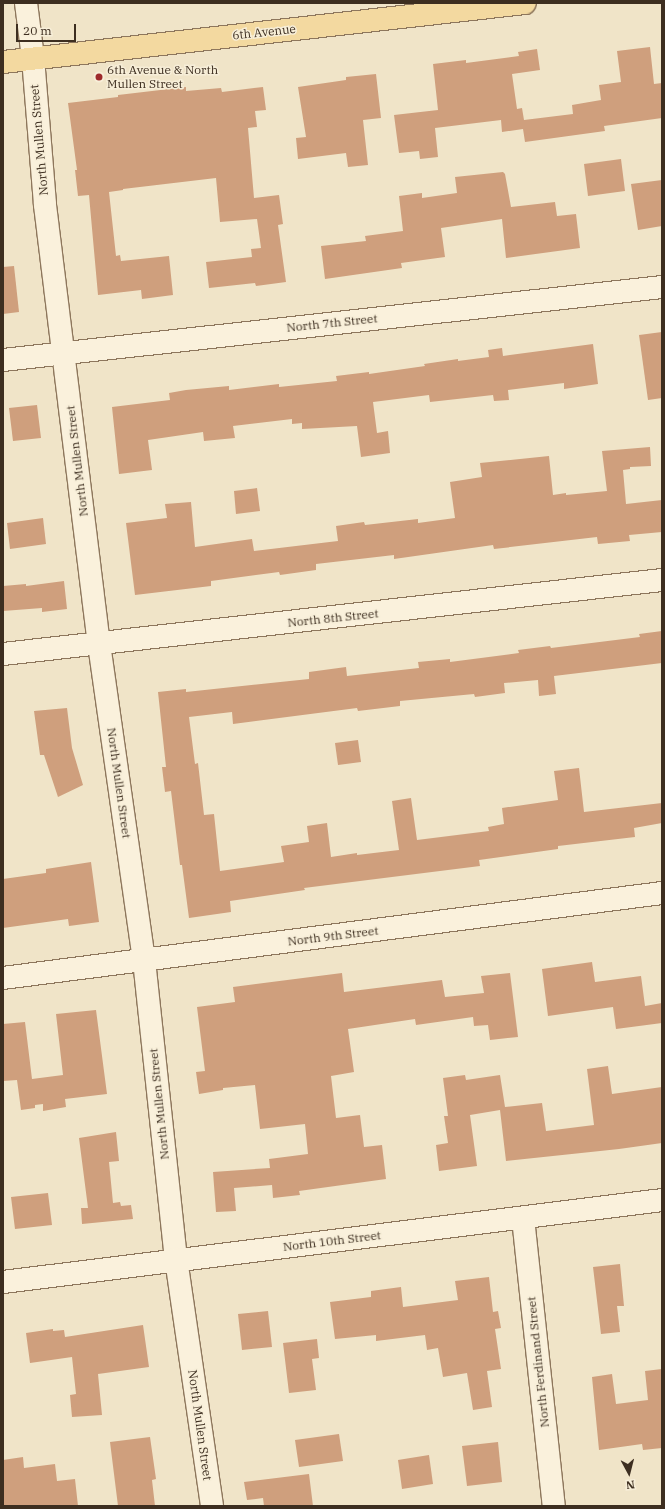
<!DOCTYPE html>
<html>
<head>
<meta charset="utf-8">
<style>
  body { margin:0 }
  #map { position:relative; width:665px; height:1509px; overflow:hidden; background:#f0e4c8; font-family:"IBM Plex Serif",serif }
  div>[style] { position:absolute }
  .building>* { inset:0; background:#cf9f7d }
  .roads { filter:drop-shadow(1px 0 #8d765c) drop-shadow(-1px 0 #8d765c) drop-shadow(0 1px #8d765c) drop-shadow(0 -1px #8d765c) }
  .street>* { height:22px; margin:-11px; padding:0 11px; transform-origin:11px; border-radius:11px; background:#faf1dc }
  .primary>* { height:22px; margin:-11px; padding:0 11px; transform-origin:11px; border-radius:11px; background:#f3d9a0 }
  .dots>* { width:11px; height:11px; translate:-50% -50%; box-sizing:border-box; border:2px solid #f7eed8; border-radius:50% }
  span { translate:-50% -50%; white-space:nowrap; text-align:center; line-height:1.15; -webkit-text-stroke:3px #f7eed8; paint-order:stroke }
  .street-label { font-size:12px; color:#3d2e20 }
  .poi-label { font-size:12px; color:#3d2e20 }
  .left { translate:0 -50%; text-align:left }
  .frame { position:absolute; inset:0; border:4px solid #3d2e20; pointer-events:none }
  .north { position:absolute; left:609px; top:1453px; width:40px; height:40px; -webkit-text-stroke:3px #f7eed8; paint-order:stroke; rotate:173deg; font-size:11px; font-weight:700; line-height:16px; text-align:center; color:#3d2e20 }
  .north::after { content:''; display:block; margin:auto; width:14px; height:18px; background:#3d2e20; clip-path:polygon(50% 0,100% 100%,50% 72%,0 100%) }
  .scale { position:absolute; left:16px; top:24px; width:60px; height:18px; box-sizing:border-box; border:2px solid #3d2e20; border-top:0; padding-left:5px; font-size:12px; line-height:14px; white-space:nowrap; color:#3d2e20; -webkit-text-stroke:3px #f7eed8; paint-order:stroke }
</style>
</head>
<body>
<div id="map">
  <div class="building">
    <div style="clip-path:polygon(650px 47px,654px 84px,662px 83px,662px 118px,604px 126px,605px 131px,525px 142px,523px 129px,502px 132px,501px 120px,435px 128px,438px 157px,420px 159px,419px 151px,399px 153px,394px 115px,438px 110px,433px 64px,466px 60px,466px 63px,519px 56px,518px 52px,537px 49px,540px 70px,512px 74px,517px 109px,522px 108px,524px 120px,573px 114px,572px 105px,601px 100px,599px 85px,621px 82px,617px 51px)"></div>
    <div style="clip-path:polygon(376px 74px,381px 118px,363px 120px,368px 165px,348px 167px,346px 153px,298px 159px,296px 138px,306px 137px,298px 87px,346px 80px,346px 77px)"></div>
    <div style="clip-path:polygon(186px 87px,186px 91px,221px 88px,222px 92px,263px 87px,266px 110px,255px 111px,257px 127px,248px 128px,254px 198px,279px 195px,283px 224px,278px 225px,286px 282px,256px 286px,255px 283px,209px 288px,206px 262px,252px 257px,251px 249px,261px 248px,257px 219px,220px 222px,216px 178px,123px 189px,123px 190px,109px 192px,116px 256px,120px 255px,121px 261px,169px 256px,173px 295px,142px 299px,141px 290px,98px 295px,89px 195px,78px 196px,75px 170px,77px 170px,68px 103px,118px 97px,118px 95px)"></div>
    <div style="clip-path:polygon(621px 159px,625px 191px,588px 196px,584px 164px)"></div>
    <div style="clip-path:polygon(503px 172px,505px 174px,511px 207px,555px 202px,557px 216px,576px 214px,580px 248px,506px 258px,502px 219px,441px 228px,445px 257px,401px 263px,402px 268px,325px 279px,321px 246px,366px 241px,365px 236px,403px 231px,399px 196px,422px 193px,422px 198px,457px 193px,455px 177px)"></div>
    <div style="clip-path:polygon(662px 180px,662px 226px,638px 230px,631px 184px)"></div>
    <div style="clip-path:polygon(14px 266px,19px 312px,3px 314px,3px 267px)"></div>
    <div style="clip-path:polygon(662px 332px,662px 398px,648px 400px,639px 335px)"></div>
    <div style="clip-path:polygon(593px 344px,598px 384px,564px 389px,564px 383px,508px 390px,509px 400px,494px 401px,493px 395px,430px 402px,429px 395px,373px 402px,377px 433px,388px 431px,390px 453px,361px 457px,357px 426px,302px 429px,302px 423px,292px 424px,292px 419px,233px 426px,235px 438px,204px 441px,203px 432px,148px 440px,152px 470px,119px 474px,112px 407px,170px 400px,169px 393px,186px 390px,229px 386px,229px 390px,279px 384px,279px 387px,337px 381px,336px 376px,369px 372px,369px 374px,425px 366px,424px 364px,458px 359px,458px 361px,489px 357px,488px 350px,502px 348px,503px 356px)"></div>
    <div style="clip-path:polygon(37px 405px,41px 438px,13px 441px,9px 408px)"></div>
    <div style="clip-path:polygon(650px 447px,651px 466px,630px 467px,630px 469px,623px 470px,626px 504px,662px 500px,662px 532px,629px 535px,630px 541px,598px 544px,597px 537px,494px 549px,493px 545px,394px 559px,394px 555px,316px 564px,316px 570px,280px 575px,279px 572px,211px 581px,211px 586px,135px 595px,126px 523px,167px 518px,165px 504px,191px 502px,195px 547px,252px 539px,254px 551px,338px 541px,336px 526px,364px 522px,365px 525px,418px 519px,418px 523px,455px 518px,450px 482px,482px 477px,480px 463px,549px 456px,553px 495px,566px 493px,566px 495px,607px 491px,602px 451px)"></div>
    <div style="clip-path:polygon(257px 488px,260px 511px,236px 514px,234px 491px)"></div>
    <div style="clip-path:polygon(43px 518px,46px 544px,10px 549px,7px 523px)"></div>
    <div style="clip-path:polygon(64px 581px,67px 609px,42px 612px,42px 608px,3px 611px,3px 586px,26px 584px,26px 586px)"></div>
    <div style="clip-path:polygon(662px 631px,662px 663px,554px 676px,556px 694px,539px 696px,538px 680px,504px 683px,505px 693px,475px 697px,474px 694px,400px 701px,400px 706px,358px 711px,357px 708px,233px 724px,232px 712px,189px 717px,195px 764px,198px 763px,204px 815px,214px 814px,220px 871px,284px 862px,281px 846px,309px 842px,307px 826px,327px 823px,331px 857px,357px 853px,357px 855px,399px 850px,392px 801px,411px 798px,417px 840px,489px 831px,488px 827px,504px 824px,502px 808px,558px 800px,554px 771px,579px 768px,584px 812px,662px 803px,662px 823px,634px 828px,635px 837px,558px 846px,558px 849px,479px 860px,480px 866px,304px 888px,305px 890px,230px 901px,231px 912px,189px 918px,182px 865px,180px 865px,171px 791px,165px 792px,162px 767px,166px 767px,158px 692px,186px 689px,186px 692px,309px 679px,309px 672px,346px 667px,347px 676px,419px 668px,418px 662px,450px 659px,450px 662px,519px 653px,518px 650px,550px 646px,551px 648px,640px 637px,639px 634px)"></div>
    <div style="clip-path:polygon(67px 708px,72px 748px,83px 785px,58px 797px,44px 755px,40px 755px,34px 711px)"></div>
    <div style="clip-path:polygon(358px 740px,361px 762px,338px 765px,335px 743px)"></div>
    <div style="clip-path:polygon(91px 862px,99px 922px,69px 926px,68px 919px,3px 928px,3px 879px,46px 873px,46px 869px)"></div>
    <div style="clip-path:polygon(592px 962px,595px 982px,641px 976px,645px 1006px,662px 1003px,662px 1023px,616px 1029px,613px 1007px,548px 1016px,542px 969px)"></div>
    <div style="clip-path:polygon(342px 973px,344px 992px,442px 980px,445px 997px,484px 993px,481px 976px,510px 973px,518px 1037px,490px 1040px,488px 1025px,474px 1026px,473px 1017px,416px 1025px,415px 1019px,348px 1029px,354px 1072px,331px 1076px,336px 1118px,360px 1115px,364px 1147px,382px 1145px,386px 1179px,299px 1191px,300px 1195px,273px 1198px,272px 1185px,234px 1188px,236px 1211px,216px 1212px,213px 1172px,270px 1168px,269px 1159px,308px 1154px,305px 1124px,260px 1129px,255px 1085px,223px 1088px,223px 1090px,199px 1094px,196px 1072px,205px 1071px,197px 1007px,235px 1002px,233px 987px)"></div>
    <div style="clip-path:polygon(96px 1010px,107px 1094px,65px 1099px,66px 1107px,43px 1111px,43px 1104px,35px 1105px,35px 1108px,21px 1110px,17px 1080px,3px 1081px,3px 1024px,25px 1022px,32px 1079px,63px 1075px,56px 1014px)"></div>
    <div style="clip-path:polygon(608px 1066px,612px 1094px,662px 1087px,662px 1143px,619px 1149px,506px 1161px,500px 1110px,470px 1115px,477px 1166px,439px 1171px,436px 1145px,448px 1143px,444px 1116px,448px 1116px,443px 1078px,465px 1075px,466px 1080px,500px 1075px,505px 1107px,542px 1103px,546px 1131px,594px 1125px,587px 1069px)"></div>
    <div style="clip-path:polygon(116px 1132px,119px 1161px,109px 1162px,113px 1203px,120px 1202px,121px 1206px,131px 1205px,133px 1219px,82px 1224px,81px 1208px,88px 1208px,79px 1138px)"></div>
    <div style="clip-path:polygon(48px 1193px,52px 1225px,15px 1229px,11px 1197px)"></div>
    <div style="clip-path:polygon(620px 1264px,624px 1306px,617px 1306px,620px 1332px,601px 1334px,593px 1267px)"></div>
    <div style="clip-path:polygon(489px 1277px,493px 1312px,498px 1311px,501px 1328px,495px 1329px,501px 1369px,487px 1371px,492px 1407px,473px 1410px,467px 1373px,443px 1377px,438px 1348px,427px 1350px,425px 1335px,376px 1341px,376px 1335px,335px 1339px,330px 1302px,371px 1297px,371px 1291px,401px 1287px,403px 1307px,458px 1300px,455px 1281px)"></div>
    <div style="clip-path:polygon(268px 1311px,272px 1347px,242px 1350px,238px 1314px)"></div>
    <div style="clip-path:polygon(143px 1325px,149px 1367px,98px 1374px,102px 1415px,72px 1417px,70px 1395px,76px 1394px,72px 1357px,30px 1363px,26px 1333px,53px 1329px,53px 1331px,64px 1330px,65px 1337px)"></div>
    <div style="clip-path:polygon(317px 1339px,319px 1358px,312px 1359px,316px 1390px,289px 1393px,283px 1343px)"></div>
    <div style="clip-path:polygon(662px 1369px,662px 1448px,643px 1450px,642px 1444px,599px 1450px,592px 1377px,612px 1374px,616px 1404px,648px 1400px,645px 1371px)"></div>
    <div style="clip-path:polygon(339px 1434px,343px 1461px,299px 1467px,295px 1440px)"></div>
    <div style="clip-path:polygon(150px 1437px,156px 1479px,152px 1480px,155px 1506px,118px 1506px,110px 1442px)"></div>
    <div style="clip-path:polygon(498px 1442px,502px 1482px,467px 1486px,462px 1446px)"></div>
    <div style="clip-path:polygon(429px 1455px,433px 1484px,402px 1489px,398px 1460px)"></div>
    <div style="clip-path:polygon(23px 1457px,24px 1468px,55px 1464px,57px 1481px,75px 1479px,78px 1506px,3px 1506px,3px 1460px)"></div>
    <div style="clip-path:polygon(309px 1474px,313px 1506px,264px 1506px,263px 1498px,247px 1500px,244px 1482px)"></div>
  </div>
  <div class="roads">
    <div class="street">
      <div style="left:26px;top:3px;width:55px;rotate:82.7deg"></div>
      <div style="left:33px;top:58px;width:147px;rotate:85.3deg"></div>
      <div style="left:45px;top:205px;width:442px;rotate:83deg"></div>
      <div style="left:99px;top:644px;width:319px;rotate:81.9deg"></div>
      <div style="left:144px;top:960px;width:301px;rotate:83.9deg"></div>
      <div style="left:176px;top:1259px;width:250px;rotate:81.7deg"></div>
      <div style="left:3px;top:360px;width:663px;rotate:-6.32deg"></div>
      <div style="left:3px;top:654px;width:663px;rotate:-6.41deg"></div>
      <div style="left:3px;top:978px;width:664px;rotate:-7.35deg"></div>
      <div style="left:523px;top:1218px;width:290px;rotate:83.9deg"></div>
      <div style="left:3px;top:1282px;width:664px;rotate:-7.09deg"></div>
    </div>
    <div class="primary">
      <div style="left:3px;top:62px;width:525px;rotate:-6.45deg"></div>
    </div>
  </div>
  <div class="dots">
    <div style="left:99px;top:77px;background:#9e2a2b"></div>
  </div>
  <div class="street-label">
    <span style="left:264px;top:32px;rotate:-6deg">6th Avenue</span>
    <span style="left:39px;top:140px;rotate:-95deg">North Mullen Street</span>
    <span style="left:332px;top:323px;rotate:-6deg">North 7th Street</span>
    <span style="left:77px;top:461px;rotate:-97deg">North Mullen Street</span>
    <span style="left:333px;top:618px;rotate:-6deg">North 8th Street</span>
    <span style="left:119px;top:783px;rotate:82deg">North Mullen Street</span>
    <span style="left:333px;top:936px;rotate:-7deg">North 9th Street</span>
    <span style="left:159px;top:1104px;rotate:-96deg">North Mullen Street</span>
    <span style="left:332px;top:1241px;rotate:-7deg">North 10th Street</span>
    <span style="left:538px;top:1362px;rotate:-96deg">North Ferdinand Street</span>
    <span style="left:200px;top:1425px;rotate:82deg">North Mullen Street</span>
  </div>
  <div class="poi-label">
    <span class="left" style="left:107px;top:77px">6th Avenue &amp; North<br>Mullen Street</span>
  </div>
  <div class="frame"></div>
  <div class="north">N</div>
  <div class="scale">20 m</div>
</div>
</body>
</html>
